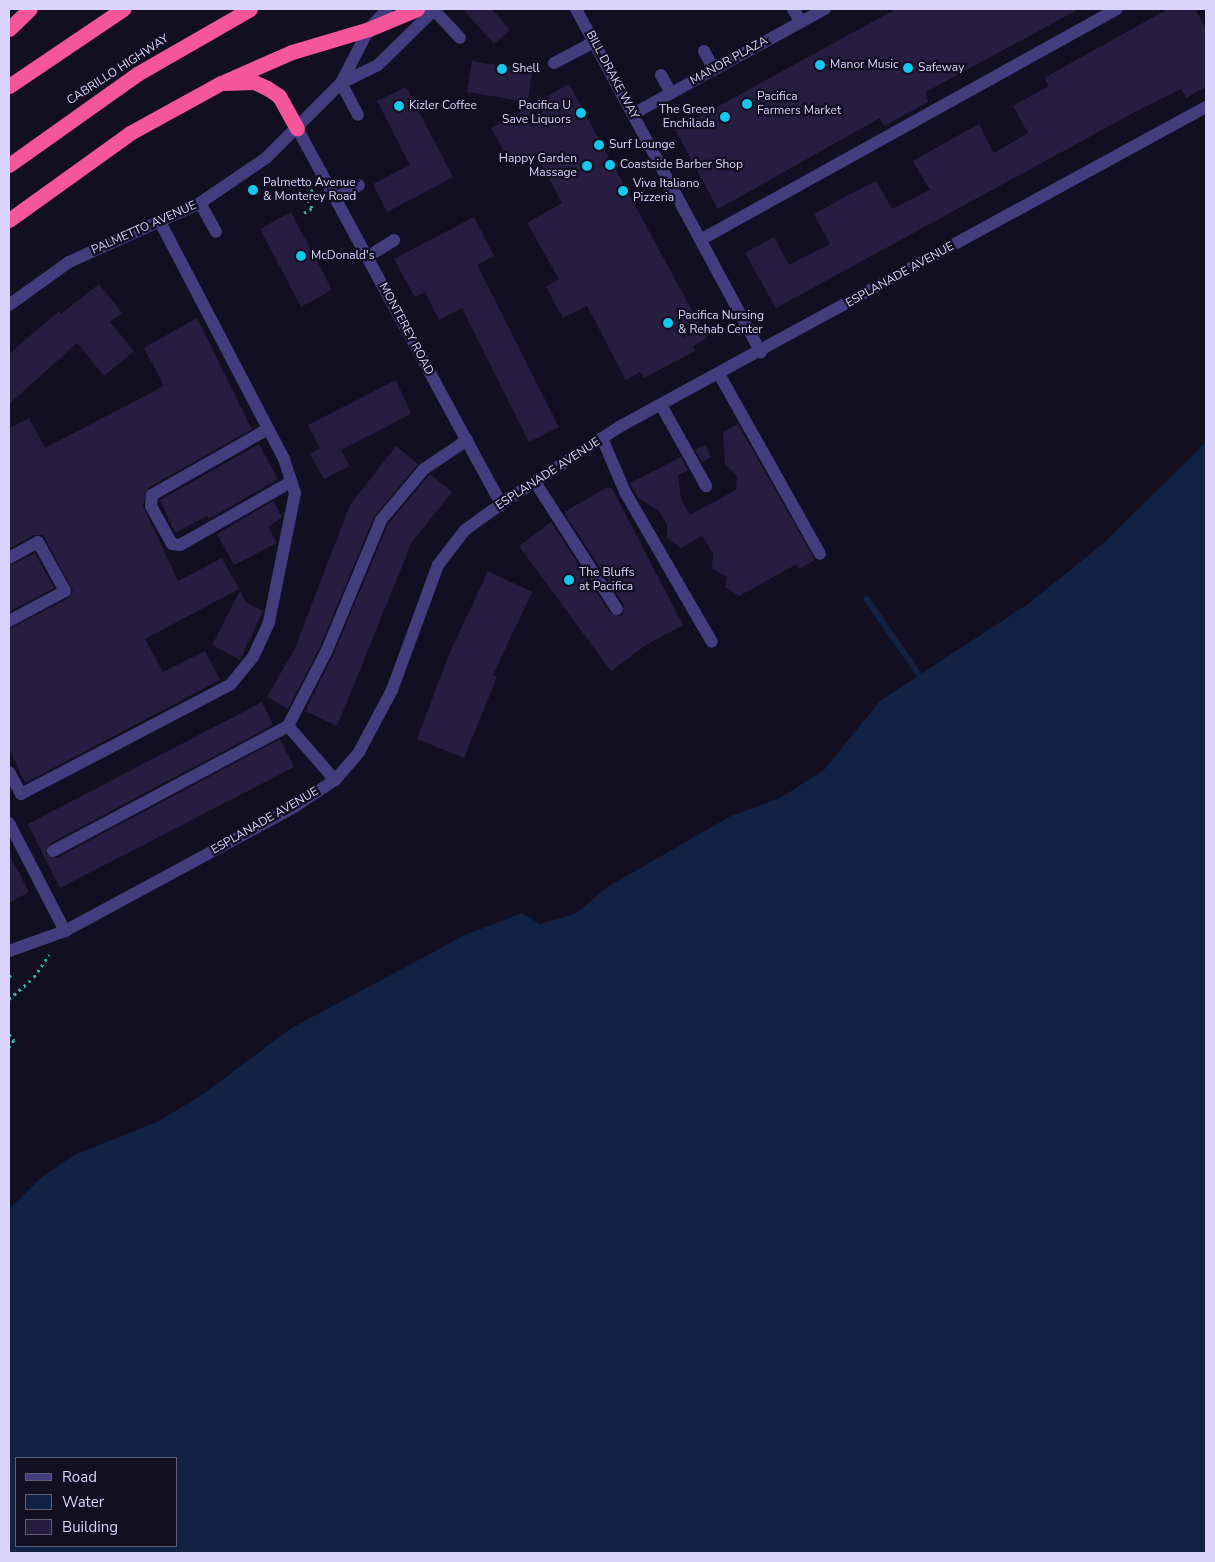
<!DOCTYPE html>
<html>
<head>
<meta charset="utf-8">
<style>
  body { margin:0 }
  #map { position:relative; width:1215px; height:1562px; overflow:hidden; background:#130f22; font-family:"Nunito Sans",sans-serif }
  div>[style] { position:absolute }
  .water>* { inset:0; background:#124 }
  .stream>* { height:5.5px; margin:-2.75px; padding:0 2.75px; transform-origin:2.75px; border-radius:2.75px; background:#124 }
  .building>* { inset:0; background:#261d41 }
  .path>* { height:3px; margin-top:-1.5px; transform-origin:0; background:repeating-linear-gradient(90deg,#37acac 0 2.5px,transparent 0 6.5px) }
  .minor>* { height:12px; margin:-6px; padding:0 6px; transform-origin:6px; border-radius:6px; background:#433d7e }
  .highway>* { height:15px; margin:-7.5px; padding:0 7.5px; transform-origin:7.5px; border-radius:7.5px; background:#f45699 }
  .dots>* { width:14px; height:14px; translate:-50% -50%; box-sizing:border-box; border:2px solid #130f22; border-radius:50% }
  span { translate:-50% -50%; white-space:nowrap; text-align:center; line-height:1.15; -webkit-text-stroke:4.5px #130f22; paint-order:stroke }
  .street-label { font-size:12px; color:#dad3fc }
  .poi-label { font-size:12px; color:#dad3fc }
  .left { translate:0 -50%; text-align:left }
  .right { translate:-100% -50%; text-align:right }
  .frame { position:absolute; inset:0; border:10px solid #dad3fc; pointer-events:none }
  .legend { position:absolute; left:15px; top:1457px; width:162px; height:90px; box-sizing:border-box; background:#130f22; border:1px solid #635d79; margin:0; padding:6px 9px; list-style:none; font-size:15px; color:#dad3fc }
  .legend li { display:flex; align-items:center; gap:10px; height:25px }
  .legend b { width:25px; border:1px solid #635d79 }
</style>
</head>
<body>
<div id="map">
  <div class="water">
    <div style="clip-path:polygon(evenodd,1206px 442px,1206px 1553px,9px 1553px,9px 1209px,42px 1177px,74px 1155px,157px 1122px,202px 1095px,290px 1029px,465px 935px,522px 913px,540px 924px,575px 914px,609px 886px,731px 816px,780px 798px,824px 770px,880px 701px,1028px 604px,1105px 542px,1206px 442px,16px 1458px,176px 1458px,176px 1546px,16px 1546px,16px 1458px)"></div>
  </div>
  <div class="stream">
    <div style="left:867px;top:599px;width:91px;rotate:55.3deg"></div>
  </div>
  <div class="building">
    <div style="clip-path:polygon(463px 9px,492px 9px,510px 30px,494px 44px)"></div>
    <div style="clip-path:polygon(896px 9px,1079px 9px,926px 92px,928px 102px,884px 126px,880px 118px,718px 209px,675px 130px)"></div>
    <div style="clip-path:polygon(1168px 9px,1195px 9px,1206px 29px,1206px 87px,1186px 98px,1181px 89px,1133px 113px,776px 308px,745px 253px,774px 237px,789px 265px,830px 244px,814px 214px,841px 199px,876px 181px,892px 209px,930px 190px,913px 161px,943px 144px,979px 124px,994px 153px,1028px 133px,1013px 106px,1049px 86px,1044px 78px)"></div>
    <div style="clip-path:polygon(472px 61px,532px 71px,528px 102px,467px 92px)"></div>
    <div style="clip-path:polygon(569px 84px,707px 338px,693px 346px,695px 351px,644px 378px,640px 372px,626px 380px,587px 306px,563px 318px,546px 287px,559px 279px,527px 223px,562px 203px,536px 155px,513px 167px,491px 128px)"></div>
    <div style="clip-path:polygon(406px 87px,453px 177px,387px 212px,373px 184px,410px 165px,377px 101px)"></div>
    <div style="clip-path:polygon(291px 212px,332px 290px,301px 307px,260px 229px)"></div>
    <div style="clip-path:polygon(474px 217px,494px 256px,477px 265px,559px 427px,529px 442px,462px 308px,439px 320px,425px 292px,415px 297px,394px 259px)"></div>
    <div style="clip-path:polygon(99px 284px,122px 313px,110px 322px,134px 351px,104px 376px,77px 343px,9px 404px,9px 354px,59px 311px,61px 314px)"></div>
    <div style="clip-path:polygon(197px 318px,252px 429px,148px 488px,143px 506px,178px 581px,222px 558px,239px 589px,145px 639px,163px 672px,205px 651px,220px 680px,25px 783px,9px 749px,9px 629px,69px 598px,73px 591px,43px 535px,34px 535px,9px 549px,9px 428px,29px 418px,45px 448px,164px 386px,144px 348px)"></div>
    <div style="clip-path:polygon(396px 380px,411px 414px,341px 450px,349px 466px,324px 479px,310px 454px,320px 448px,308px 425px)"></div>
    <div style="clip-path:polygon(738px 424px,815px 560px,799px 569px,797px 564px,739px 596px,725px 587px,727px 577px,712px 568px,713px 553px,702px 536px,681px 548px,667px 538px,667px 524px,659px 511px,638px 498px,630px 483px,681px 457px,688px 470px,678px 475px,681px 499px,690px 515px,736px 490px,737px 476px,725px 464px,723px 432px)"></div>
    <div style="clip-path:polygon(259px 444px,278px 479px,209px 519px,207px 516px,175px 533px,160px 500px)"></div>
    <div style="clip-path:polygon(705px 445px,711px 457px,702px 462px,695px 450px)"></div>
    <div style="clip-path:polygon(396px 446px,418px 464px,374px 517px,320px 647px,288px 709px,267px 697px,295px 648px,350px 505px)"></div>
    <div style="clip-path:polygon(430px 474px,452px 492px,412px 542px,337px 726px,305px 711px,334px 653px,388px 524px)"></div>
    <div style="clip-path:polygon(606px 488px,612px 488px,683px 625px,646px 645px,611px 671px,519px 546px,551px 522px,610px 613px,622px 616px,624px 605px,564px 512px)"></div>
    <div style="clip-path:polygon(273px 501px,282px 517px,268px 527px,277px 543px,234px 565px,217px 534px)"></div>
    <div style="clip-path:polygon(35px 553px,54px 588px,9px 612px,9px 566px)"></div>
    <div style="clip-path:polygon(488px 571px,532px 592px,493px 675px,497px 677px,464px 758px,417px 739px,448px 657px)"></div>
    <div style="clip-path:polygon(240px 591px,246px 603px,263px 611px,240px 660px,212px 645px)"></div>
    <div style="clip-path:polygon(262px 702px,273px 725px,49px 844px,46px 854px,57px 858px,280px 739px,294px 767px,60px 888px,28px 824px)"></div>
    <div style="clip-path:polygon(9px 854px,29px 892px,9px 903px)"></div>
  </div>
  <div class="path">
    <div style="left:304px;top:213px;width:9px;rotate:-32deg"></div>
    <div style="left:312px;top:208px;width:16px;rotate:-117deg"></div>
    <div style="left:305px;top:194px;width:9px;rotate:-27deg"></div>
    <div style="left:9px;top:977px;width:4px;rotate:-45deg"></div>
    <div style="left:9px;top:999px;width:33px;rotate:-41deg"></div>
    <div style="left:34px;top:977px;width:27px;rotate:-56deg"></div>
    <div style="left:9px;top:1034px;width:8px;rotate:50deg"></div>
    <div style="left:14px;top:1040px;width:9px;rotate:126deg"></div>
  </div>
  <div class="minor">
    <div style="left:576px;top:9px;width:390px;rotate:61.7deg"></div>
    <div style="left:793px;top:9px;width:15px;rotate:58deg"></div>
    <div style="left:434px;top:10px;width:38px;rotate:47deg"></div>
    <div style="left:704px;top:51px;width:21px;rotate:61deg"></div>
    <div style="left:554px;top:63px;width:45px;rotate:-27.7deg"></div>
    <div style="left:661px;top:75px;width:21px;rotate:61deg"></div>
    <div style="left:341px;top:83px;width:41px;rotate:-25.9deg"></div>
    <div style="left:378px;top:65px;width:80px;rotate:-44.5deg"></div>
    <div style="left:341px;top:83px;width:36px;rotate:62deg"></div>
    <div style="left:633px;top:114px;width:219px;rotate:-28.7deg"></div>
    <div style="left:297px;top:128px;width:428px;rotate:61.5deg"></div>
    <div style="left:335px;top:198px;width:27px;rotate:-28deg"></div>
    <div style="left:200px;top:203px;width:33px;rotate:61deg"></div>
    <div style="left:702px;top:239px;width:474px;rotate:-29deg"></div>
    <div style="left:367px;top:257px;width:32px;rotate:-32deg"></div>
    <div style="left:9px;top:305px;width:74px;rotate:-35.6deg"></div>
    <div style="left:69px;top:262px;width:144px;rotate:-24.2deg"></div>
    <div style="left:200px;top:203px;width:80px;rotate:-34.3deg"></div>
    <div style="left:266px;top:158px;width:106px;rotate:-45deg"></div>
    <div style="left:341px;top:83px;width:61px;rotate:-62.6deg"></div>
    <div style="left:369px;top:29px;width:27px;rotate:-48deg"></div>
    <div style="left:719px;top:374px;width:206px;rotate:60.7deg"></div>
    <div style="left:661px;top:405px;width:93px;rotate:60.9deg"></div>
    <div style="left:268px;top:429px;width:133px;rotate:150.4deg"></div>
    <div style="left:152px;top:495px;width:11px;rotate:95deg"></div>
    <div style="left:151px;top:506px;width:43px;rotate:61.1deg"></div>
    <div style="left:172px;top:544px;width:8px;rotate:7deg"></div>
    <div style="left:180px;top:545px;width:128px;rotate:-29.6deg"></div>
    <div style="left:602px;top:438px;width:59px;rotate:66.9deg"></div>
    <div style="left:625px;top:492px;width:173px;rotate:59.9deg"></div>
    <div style="left:535px;top:482px;width:151px;rotate:57.2deg"></div>
    <div style="left:9px;top:558px;width:33px;rotate:-29deg"></div>
    <div style="left:38px;top:542px;width:56px;rotate:61.1deg"></div>
    <div style="left:65px;top:591px;width:64px;rotate:151.8deg"></div>
    <div style="left:288px;top:726px;width:72px;rotate:49deg"></div>
    <div style="left:9px;top:772px;width:25px;rotate:61deg"></div>
    <div style="left:21px;top:794px;width:237px;rotate:-27.6deg"></div>
    <div style="left:231px;top:684px;width:35px;rotate:-51deg"></div>
    <div style="left:253px;top:657px;width:38px;rotate:-65deg"></div>
    <div style="left:269px;top:622px;width:132px;rotate:-78.6deg"></div>
    <div style="left:295px;top:493px;width:36px;rotate:-108deg"></div>
    <div style="left:284px;top:459px;width:267px;rotate:-117.6deg"></div>
    <div style="left:9px;top:823px;width:122px;rotate:62.6deg"></div>
    <div style="left:53px;top:851px;width:266px;rotate:-28deg"></div>
    <div style="left:288px;top:726px;width:85px;rotate:-62.8deg"></div>
    <div style="left:327px;top:650px;width:141px;rotate:-67.4deg"></div>
    <div style="left:381px;top:520px;width:67px;rotate:-49.9deg"></div>
    <div style="left:424px;top:469px;width:52px;rotate:-34deg"></div>
    <div style="left:9px;top:951px;width:59px;rotate:-19.7deg"></div>
    <div style="left:65px;top:931px;width:260px;rotate:-28.4deg"></div>
    <div style="left:294px;top:807px;width:49px;rotate:-33.4deg"></div>
    <div style="left:335px;top:780px;width:37px;rotate:-49deg"></div>
    <div style="left:359px;top:752px;width:70px;rotate:-62deg"></div>
    <div style="left:392px;top:690px;width:133px;rotate:-69.8deg"></div>
    <div style="left:438px;top:565px;width:44px;rotate:-52.4deg"></div>
    <div style="left:465px;top:530px;width:44px;rotate:-35.8deg"></div>
    <div style="left:501px;top:504px;width:141px;rotate:-33.1deg"></div>
    <div style="left:619px;top:427px;width:669px;rotate:-28.6deg"></div>
  </div>
  <div class="highway">
    <div style="left:9px;top:29px;width:29px;rotate:-44deg"></div>
    <div style="left:225px;top:83px;width:29px;rotate:-2deg"></div>
    <div style="left:254px;top:82px;width:14px;rotate:25deg"></div>
    <div style="left:267px;top:88px;width:14px;rotate:34deg"></div>
    <div style="left:279px;top:96px;width:37px;rotate:61deg"></div>
    <div style="left:9px;top:86px;width:138px;rotate:-34deg"></div>
    <div style="left:9px;top:165px;width:157px;rotate:-35.4deg"></div>
    <div style="left:137px;top:74px;width:130px;rotate:-29.9deg"></div>
    <div style="left:9px;top:220px;width:149px;rotate:-35.7deg"></div>
    <div style="left:130px;top:133px;width:104px;rotate:-28.8deg"></div>
    <div style="left:221px;top:83px;width:77px;rotate:-23.6deg"></div>
    <div style="left:292px;top:52px;width:80px;rotate:-16.6deg"></div>
    <div style="left:369px;top:29px;width:52px;rotate:-22.6deg"></div>
  </div>
  <div class="dots">
    <div style="left:820px;top:65px;background:#10c9eb"></div>
    <div style="left:908px;top:68px;background:#10c9eb"></div>
    <div style="left:502px;top:69px;background:#10c9eb"></div>
    <div style="left:747px;top:104px;background:#10c9eb"></div>
    <div style="left:399px;top:106px;background:#10c9eb"></div>
    <div style="left:581px;top:113px;background:#10c9eb"></div>
    <div style="left:725px;top:117px;background:#10c9eb"></div>
    <div style="left:599px;top:145px;background:#10c9eb"></div>
    <div style="left:610px;top:165px;background:#10c9eb"></div>
    <div style="left:587px;top:166px;background:#10c9eb"></div>
    <div style="left:253px;top:190px;background:#10c9eb"></div>
    <div style="left:623px;top:191px;background:#10c9eb"></div>
    <div style="left:301px;top:256px;background:#10c9eb"></div>
    <div style="left:668px;top:323px;background:#10c9eb"></div>
    <div style="left:569px;top:580px;background:#10c9eb"></div>
  </div>
  <div class="street-label">
    <span style="left:729px;top:61px;rotate:-29deg">MANOR PLAZA</span>
    <span style="left:118px;top:70px;rotate:-33deg">CABRILLO HIGHWAY</span>
    <span style="left:612px;top:75px;rotate:62deg">BILL DRAKE WAY</span>
    <span style="left:144px;top:228px;rotate:-24deg">PALMETTO AVENUE</span>
    <span style="left:900px;top:275px;rotate:-29deg">ESPLANADE AVENUE</span>
    <span style="left:406px;top:329px;rotate:62deg">MONTEREY ROAD</span>
    <span style="left:548px;top:474px;rotate:-33deg">ESPLANADE AVENUE</span>
    <span style="left:265px;top:821px;rotate:-30deg">ESPLANADE AVENUE</span>
  </div>
  <div class="poi-label">
    <span class="left" style="left:830px;top:65px">Manor Music</span>
    <span class="left" style="left:918px;top:68px">Safeway</span>
    <span class="left" style="left:512px;top:69px">Shell</span>
    <span class="left" style="left:757px;top:104px">Pacifica<br>Farmers Market</span>
    <span class="left" style="left:409px;top:106px">Kizler Coffee</span>
    <span class="right" style="left:571px;top:113px">Pacifica U<br>Save Liquors</span>
    <span class="right" style="left:715px;top:117px">The Green<br>Enchilada</span>
    <span class="left" style="left:609px;top:145px">Surf Lounge</span>
    <span class="right" style="left:577px;top:166px">Happy Garden<br>Massage</span>
    <span class="left" style="left:620px;top:165px">Coastside Barber Shop</span>
    <span class="left" style="left:263px;top:190px">Palmetto Avenue<br>&amp; Monterey Road</span>
    <span class="left" style="left:633px;top:191px">Viva Italiano<br>Pizzeria</span>
    <span class="left" style="left:311px;top:256px">McDonald's</span>
    <span class="left" style="left:678px;top:323px">Pacifica Nursing<br>&amp; Rehab Center</span>
    <span class="left" style="left:579px;top:580px">The Bluffs<br>at Pacifica</span>
  </div>
  <div class="frame"></div>
  <ul class="legend">
  <li><b style="height:6px;background:#433d7e"></b>Road</li>
  <li><b style="height:14px;background:#124"></b>Water</li>
  <li><b style="height:14px;background:#261d41"></b>Building</li>
  </ul>
</div>
</body>
</html>
